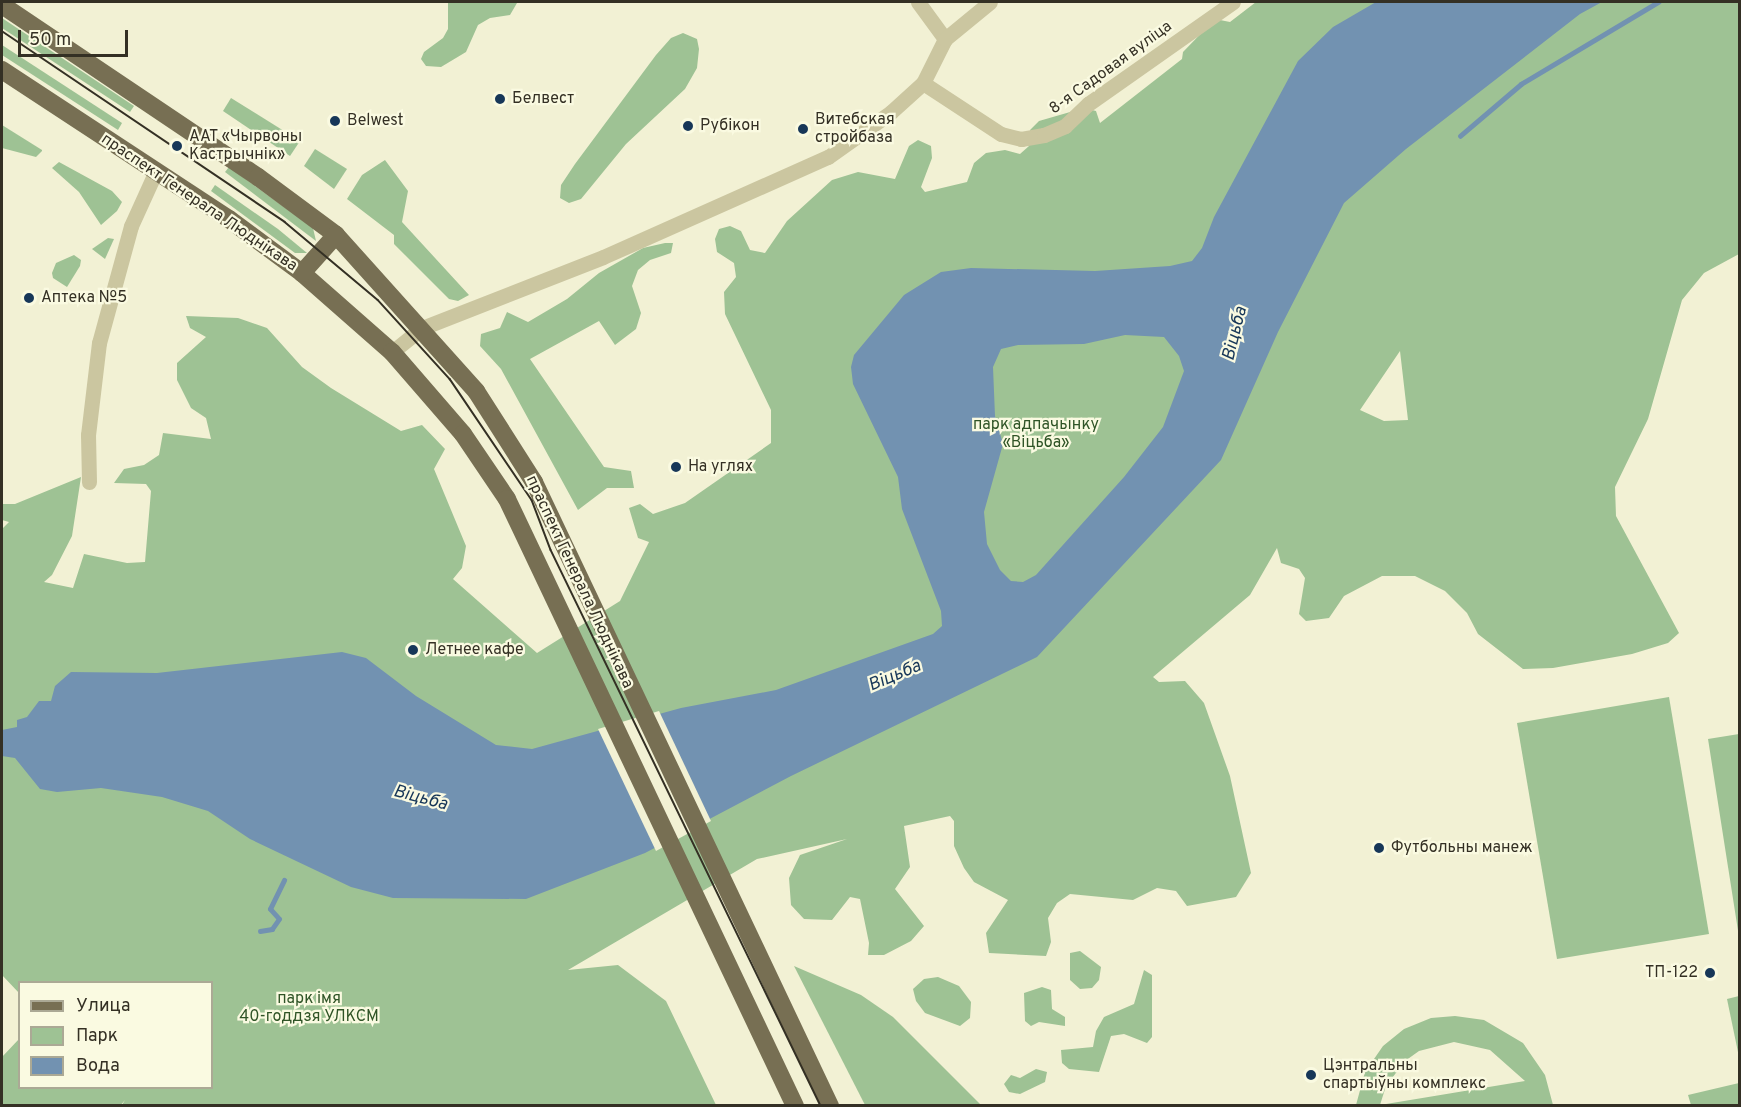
<!DOCTYPE html>
<html>
<head>
<meta charset="utf-8">
<style>
  body { margin:0 }
  #map { position:relative; width:1741px; height:1107px; overflow:hidden; background:#f2f1d4; font-family:Overpass,sans-serif }
  div>[style] { position:absolute }
  .green>* { inset:0; background:#9ec294 }
  .water>* { inset:0; background:#7292b1 }
  .pier>* { inset:0; background:#f2f1d4 }
  .stream>* { height:4.5px; margin:-2.25px; padding:0 2.25px; transform-origin:2.25px; border-radius:2.25px; background:#7292b1 }
  .street>* { height:15px; margin:-7.5px; padding:0 7.5px; transform-origin:7.5px; border-radius:7.5px; background:#cbc6a0 }
  .primary>* { height:18px; margin:-9px; padding:0 9px; transform-origin:9px; border-radius:9px; background:#776f53 }
  .tram>* { height:1.5px; margin:-0.75px; padding:0 0.75px; transform-origin:0.75px; border-radius:0.75px; background:#343024 }
  .dots>* { width:16px; height:16px; translate:-50% -50%; box-sizing:border-box; border:3px solid #fafae1; border-radius:50% }
  span { translate:-50% -50%; white-space:nowrap; text-align:center; line-height:1.15; -webkit-text-stroke:4.5px #fafae1; paint-order:stroke }
  .street-label { font-size:16px; color:#343024 }
  .poi-label { font-size:16px; color:#343024 }
  .left { translate:0 -50%; text-align:left }
  .right { translate:-100% -50%; text-align:right }
  .park-label { font-size:16px; color:#2f5426 }
  .water-label { font-size:18px; color:#173758; font-style:italic }
  .frame { position:absolute; inset:0; border:3px solid #343024; pointer-events:none }
  .legend { position:absolute; left:18px; top:981px; width:195px; height:108px; box-sizing:border-box; background:#fafae1; border:2px solid #aba995; margin:0; padding:8px 10px; list-style:none; font-size:18px; color:#343024 }
  .legend li { display:flex; align-items:center; gap:12px; height:30px }
  .legend b { width:30px; border:2px solid #aba995 }
  .scale { position:absolute; left:18px; top:30px; width:110px; height:27px; box-sizing:border-box; border:3px solid #343024; border-top:0; padding-left:8px; font-size:18px; line-height:21px; white-space:nowrap; color:#343024; -webkit-text-stroke:4px #fafae1; paint-order:stroke }
</style>
</head>
<body>
<div id="map">
  <div class="green">
    <div style="clip-path:polygon(448px 2px,517px 2px,517px 3px,510px 15px,490px 18px,478px 25px,466px 52px,441px 67px,426px 66px,421px 59px,424px 52px,443px 38px,448px 29px)"></div>
    <div style="clip-path:polygon(evenodd,1256px 2px,1739px 2px,1739px 254px,1704px 273px,1682px 300px,1648px 419px,1615px 487px,1616px 516px,1679px 633px,1668px 643px,1632px 654px,1553px 668px,1523px 669px,1478px 634px,1467px 613px,1445px 591px,1415px 576px,1382px 576px,1344px 596px,1329px 618px,1306px 621px,1299px 614px,1305px 578px,1299px 569px,1281px 563px,1277px 548px,1250px 595px,1153px 677px,1159px 682px,1185px 681px,1204px 703px,1230px 776px,1251px 873px,1236px 897px,1187px 906px,1176px 891px,1157px 888px,1133px 900px,1070px 894px,1057px 903px,1048px 918px,1051px 942px,1046px 956px,989px 953px,986px 933px,1008px 900px,974px 882px,964px 868px,954px 846px,954px 821px,950px 816px,904px 826px,910px 867px,895px 889px,924px 926px,911px 941px,884px 955px,868px 955px,869px 943px,860px 899px,850px 897px,832px 920px,804px 919px,791px 905px,789px 878px,800px 855px,847px 839px,757px 859px,568px 970px,618px 965px,666px 1001px,716px 1105px,122px 1105px,125px 1100px,120px 1106px,2px 1105px,2px 1057px,19px 1039px,20px 1088px,212px 1088px,212px 982px,20px 982px,19px 993px,2px 975px,2px 529px,9px 522px,2px 520px,2px 504px,15px 504px,81px 477px,72px 536px,52px 575px,44px 582px,73px 588px,84px 554px,127px 563px,145px 562px,151px 491px,146px 484px,114px 483px,124px 469px,144px 465px,159px 455px,163px 433px,211px 439px,206px 418px,191px 408px,177px 380px,177px 363px,206px 337px,190px 328px,186px 316px,238px 318px,267px 328px,302px 367px,331px 388px,401px 431px,422px 425px,445px 449px,434px 469px,466px 546px,462px 568px,453px 579px,537px 653px,620px 601px,649px 542px,638px 538px,629px 508px,640px 504px,653px 514px,685px 503px,771px 443px,771px 410px,725px 314px,724px 292px,736px 277px,734px 263px,717px 252px,715px 239px,719px 229px,730px 226px,741px 231px,750px 250px,765px 253px,787px 221px,832px 180px,858px 172px,895px 179px,909px 146px,918px 140px,931px 146px,932px 158px,921px 187px,925px 192px,967px 182px,974px 163px,986px 153px,1005px 150px,1020px 154px,1029px 146px,1030px 130px,1039px 121px,1084px 108px,1096px 111px,1100px 123px,1182px 59px,1183px 52px,1215px 19px,1230px 22px,1256px 2px,1400px 351px,1408px 420px,1384px 421px,1360px 410px,1400px 351px)"></div>
    <div style="clip-path:polygon(2px 18px,134px 106px,130px 112px,2px 28px)"></div>
    <div style="clip-path:polygon(683px 33px,697px 39px,699px 49px,697px 68px,685px 89px,626px 144px,581px 199px,569px 203px,560px 198px,561px 185px,575px 164px,656px 55px,671px 38px)"></div>
    <div style="clip-path:polygon(2px 45px,122px 123px,118px 130px,2px 55px)"></div>
    <div style="clip-path:polygon(231px 98px,300px 141px,290px 156px,223px 111px)"></div>
    <div style="clip-path:polygon(2px 125px,42px 150px,42px 151px,36px 157px,2px 148px)"></div>
    <div style="clip-path:polygon(315px 149px,347px 169px,334px 189px,304px 166px)"></div>
    <div style="clip-path:polygon(385px 160px,408px 191px,402px 222px,469px 295px,458px 301px,449px 299px,394px 244px,394px 235px,347px 199px,362px 175px)"></div>
    <div style="clip-path:polygon(59px 162px,112px 191px,122px 202px,117px 211px,101px 225px,79px 192px,52px 168px)"></div>
    <div style="clip-path:polygon(229px 167px,313px 228px,316px 241px,225px 172px)"></div>
    <div style="clip-path:polygon(215px 185px,278px 229px,307px 253px,295px 253px,211px 191px)"></div>
    <div style="clip-path:polygon(108px 238px,114px 239px,105px 259px,92px 249px)"></div>
    <div style="clip-path:polygon(665px 243px,673px 243px,671px 253px,650px 260px,638px 270px,632px 286px,641px 313px,636px 329px,615px 345px,599px 321px,530px 359px,604px 467px,631px 471px,634px 488px,607px 488px,578px 510px,501px 369px,480px 346px,481px 334px,500px 328px,507px 312px,528px 322px,567px 299px,599px 273px,643px 248px)"></div>
    <div style="clip-path:polygon(74px 255px,81px 260px,80px 266px,67px 287px,53px 278px,52px 273px,56px 263px)"></div>
    <div style="clip-path:polygon(1669px 697px,1709px 934px,1557px 959px,1517px 723px)"></div>
    <div style="clip-path:polygon(1739px 734px,1740px 734px,1739px 937px,1708px 739px)"></div>
    <div style="clip-path:polygon(1080px 951px,1101px 967px,1099px 980px,1092px 988px,1080px 989px,1070px 980px,1070px 953px)"></div>
    <div style="clip-path:polygon(794px 966px,861px 995px,893px 1017px,981px 1105px,865px 1105px)"></div>
    <div style="clip-path:polygon(1144px 970px,1152px 975px,1152px 1037px,1147px 1043px,1124px 1034px,1111px 1036px,1099px 1072px,1069px 1069px,1062px 1063px,1061px 1050px,1093px 1047px,1096px 1031px,1104px 1017px,1134px 1004px)"></div>
    <div style="clip-path:polygon(938px 977px,959px 986px,971px 1002px,970px 1018px,960px 1026px,925px 1013px,916px 1001px,913px 989px,924px 979px)"></div>
    <div style="clip-path:polygon(1042px 987px,1051px 990px,1052px 1009px,1065px 1017px,1065px 1026px,1039px 1022px,1031px 1026px,1025px 1021px,1024px 993px)"></div>
    <div style="clip-path:polygon(1739px 996px,1740px 996px,1739px 1057px,1727px 999px)"></div>
    <div style="clip-path:polygon(evenodd,1455px 1016px,1484px 1020px,1523px 1043px,1545px 1075px,1553px 1105px,1356px 1105px,1365px 1072px,1383px 1046px,1404px 1029px,1431px 1018px,1455px 1016px,1454px 1042px,1490px 1050px,1525px 1081px,1380px 1105px,1386px 1086px,1405px 1061px,1419px 1051px,1454px 1042px)"></div>
    <div style="clip-path:polygon(1036px 1069px,1047px 1072px,1045px 1082px,1020px 1094px,1009px 1092px,1004px 1084px,1011px 1075px,1020px 1078px)"></div>
    <div style="clip-path:polygon(1739px 1083px,1739px 1105px,1691px 1105px,1688px 1095px)"></div>
  </div>
  <div class="water">
    <div style="clip-path:polygon(evenodd,1376px 2px,1602px 2px,1580px 14px,1406px 149px,1344px 203px,1278px 332px,1221px 460px,1037px 657px,791px 776px,645px 853px,526px 899px,393px 898px,351px 887px,250px 839px,208px 811px,162px 797px,101px 788px,57px 792px,40px 789px,15px 758px,2px 756px,2px 730px,17px 727px,17px 720px,27px 717px,39px 701px,51px 701px,55px 686px,71px 672px,157px 673px,342px 652px,366px 658px,416px 696px,496px 745px,532px 749px,681px 708px,776px 690px,933px 634px,942px 626px,941px 611px,902px 509px,898px 477px,853px 384px,851px 367px,854px 355px,904px 295px,941px 272px,971px 268px,1095px 271px,1170px 266px,1192px 261px,1202px 248px,1214px 217px,1298px 61px,1333px 27px,1376px 2px,1125px 335px,1164px 337px,1179px 356px,1184px 371px,1163px 427px,1124px 477px,1036px 575px,1023px 582px,1011px 581px,1000px 570px,987px 544px,984px 512px,1003px 444px,995px 416px,993px 367px,1001px 349px,1018px 345px,1084px 344px,1125px 335px)"></div>
  </div>
  <div class="pier">
    <div style="clip-path:polygon(659px 711px,711px 821px,656px 851px,598px 729px)"></div>
  </div>
  <div class="stream">
    <div style="left:1460px;top:136px;width:80px;rotate:-40.4deg"></div>
    <div style="left:1521px;top:84px;width:160px;rotate:-30.9deg"></div>
    <div style="left:260px;top:931px;width:12px;rotate:-9deg"></div>
    <div style="left:272px;top:929px;width:12px;rotate:-55deg"></div>
    <div style="left:279px;top:919px;width:13px;rotate:-132deg"></div>
    <div style="left:270px;top:909px;width:32px;rotate:-64deg"></div>
  </div>
  <div class="street">
    <div style="left:918px;top:2px;width:46px;rotate:53.9deg"></div>
    <div style="left:923px;top:83px;width:93px;rotate:33.2deg"></div>
    <div style="left:1001px;top:134px;width:21px;rotate:14deg"></div>
    <div style="left:1021px;top:139px;width:23px;rotate:-10deg"></div>
    <div style="left:1044px;top:135px;width:23px;rotate:-23deg"></div>
    <div style="left:1065px;top:126px;width:32px;rotate:-44deg"></div>
    <div style="left:1088px;top:104px;width:177px;rotate:-35.1deg"></div>
    <div style="left:392px;top:352px;width:38px;rotate:-39deg"></div>
    <div style="left:422px;top:328px;width:194px;rotate:-21.4deg"></div>
    <div style="left:603px;top:257px;width:246px;rotate:-24deg"></div>
    <div style="left:828px;top:157px;width:77px;rotate:-35.5deg"></div>
    <div style="left:891px;top:112px;width:43px;rotate:-42.2deg"></div>
    <div style="left:923px;top:83px;width:49px;rotate:-63.4deg"></div>
    <div style="left:945px;top:39px;width:58px;rotate:-39.4deg"></div>
    <div style="left:89px;top:482px;width:47px;rotate:-91.2deg"></div>
    <div style="left:88px;top:435px;width:93px;rotate:-83.2deg"></div>
    <div style="left:99px;top:343px;width:121px;rotate:-74.7deg"></div>
    <div style="left:131px;top:226px;width:60px;rotate:-65.6deg"></div>
  </div>
  <div class="primary">
    <div style="left:2px;top:5px;width:308px;rotate:33.9deg"></div>
    <div style="left:258px;top:177px;width:97px;rotate:36.6deg"></div>
    <div style="left:336px;top:235px;width:210px;rotate:48.1deg"></div>
    <div style="left:476px;top:391px;width:108px;rotate:57.5deg"></div>
    <div style="left:534px;top:482px;width:691px;rotate:64.62deg"></div>
    <div style="left:2px;top:70px;width:272px;rotate:33.3deg"></div>
    <div style="left:229px;top:219px;width:91px;rotate:36.5deg"></div>
    <div style="left:302px;top:273px;width:120px;rotate:41.3deg"></div>
    <div style="left:392px;top:352px;width:108px;rotate:49.1deg"></div>
    <div style="left:463px;top:434px;width:78px;rotate:55.9deg"></div>
    <div style="left:507px;top:499px;width:672px;rotate:64.62deg"></div>
    <div style="left:302px;top:273px;width:51px;rotate:-48.2deg"></div>
  </div>
  <div class="tram">
    <div style="left:2px;top:31px;width:341px;rotate:34deg"></div>
    <div style="left:285px;top:222px;width:121px;rotate:40deg"></div>
    <div style="left:378px;top:300px;width:107px;rotate:47.7deg"></div>
    <div style="left:450px;top:379px;width:146px;rotate:55.9deg"></div>
    <div style="left:532px;top:500px;width:53px;rotate:69.2deg"></div>
    <div style="left:551px;top:550px;width:618px;rotate:64.1deg"></div>
  </div>
  <div class="dots">
    <div style="left:500px;top:99px;background:#173758"></div>
    <div style="left:335px;top:121px;background:#173758"></div>
    <div style="left:688px;top:126px;background:#173758"></div>
    <div style="left:803px;top:129px;background:#173758"></div>
    <div style="left:177px;top:146px;background:#173758"></div>
    <div style="left:29px;top:298px;background:#173758"></div>
    <div style="left:676px;top:467px;background:#173758"></div>
    <div style="left:413px;top:650px;background:#173758"></div>
    <div style="left:1379px;top:848px;background:#173758"></div>
    <div style="left:1710px;top:973px;background:#173758"></div>
    <div style="left:1311px;top:1075px;background:#173758"></div>
  </div>
  <div class="street-label">
    <span style="left:1111px;top:68px;rotate:-36deg">8-я Садовая вуліца</span>
    <span style="left:199px;top:203px;rotate:34deg">праспект Генерала Люднікава</span>
    <span style="left:579px;top:582px;rotate:65deg">праспект Генерала Люднікава</span>
  </div>
  <div class="poi-label">
    <span class="left" style="left:512px;top:99px">Белвест</span>
    <span class="left" style="left:815px;top:129px">Витебская<br>стройбаза</span>
    <span class="left" style="left:347px;top:121px">Belwest</span>
    <span class="left" style="left:700px;top:126px">Рубікон</span>
    <span class="left" style="left:189px;top:146px">ААТ «Чырвоны<br>Кастрычнік»</span>
    <span class="left" style="left:41px;top:298px">Аптека №5</span>
    <span class="left" style="left:688px;top:467px">На углях</span>
    <span class="left" style="left:425px;top:650px">Летнее кафе</span>
    <span class="left" style="left:1391px;top:848px">Футбольны манеж</span>
    <span class="right" style="left:1698px;top:973px">ТП-122</span>
    <span class="left" style="left:1323px;top:1075px">Цэнтральны<br>спартыўны комплекс</span>
  </div>
  <div class="park-label">
    <span style="left:1036px;top:434px">парк адпачынку<br>«Віцьба»</span>
    <span style="left:309px;top:1008px">парк імя<br>40-годдзя УЛКСМ</span>
  </div>
  <div class="water-label">
    <span style="left:1236px;top:334px;rotate:-76deg">Віцьба</span>
    <span style="left:895px;top:677px;rotate:-23deg">Віцьба</span>
    <span style="left:420px;top:799px;rotate:15deg">Віцьба</span>
  </div>
  <div class="frame"></div>
  <ul class="legend">
  <li><b style="height:8px;background:#776f53"></b>Улица</li>
  <li><b style="height:16px;background:#9ec294"></b>Парк</li>
  <li><b style="height:16px;background:#7292b1"></b>Вода</li>
  </ul>
  <div class="scale">50 m</div>
</div>
</body>
</html>
